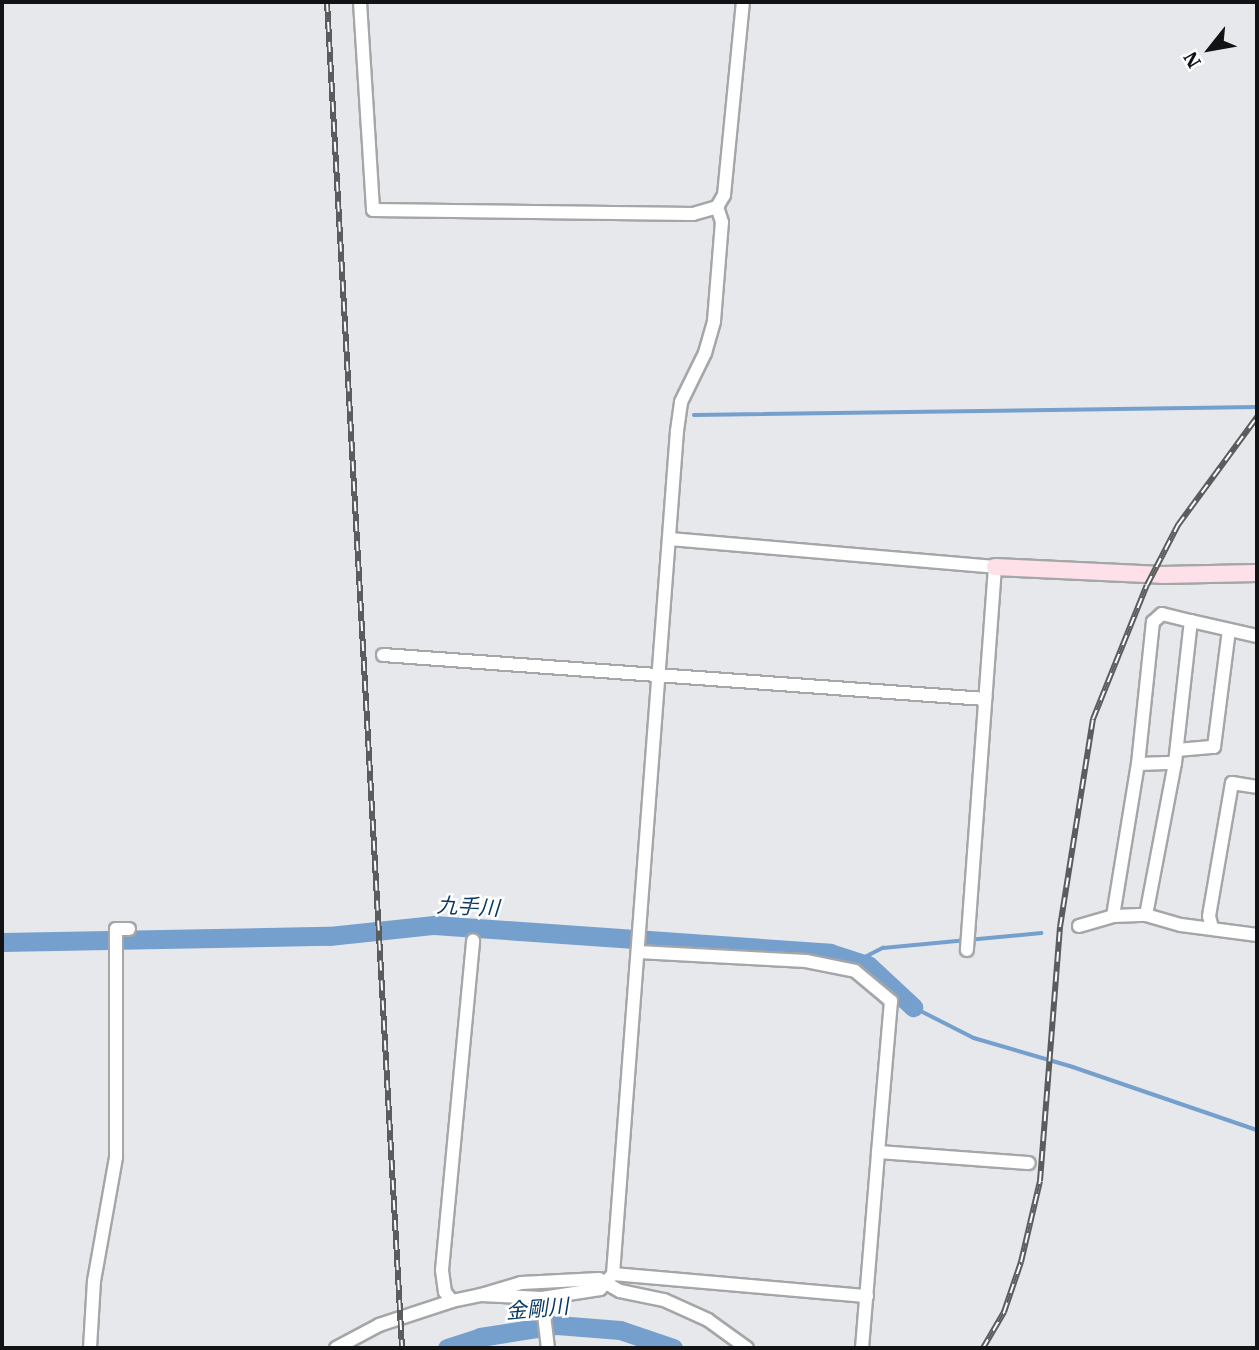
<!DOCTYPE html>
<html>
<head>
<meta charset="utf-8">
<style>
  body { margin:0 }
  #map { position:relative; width:1259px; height:1350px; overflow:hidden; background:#e7e8eb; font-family:"IBM Plex Serif","Noto Sans JP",serif }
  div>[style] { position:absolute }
  .stream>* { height:3.5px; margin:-1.75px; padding:0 1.75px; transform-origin:1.75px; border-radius:1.75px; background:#759fcd }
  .river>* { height:19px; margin:-9.5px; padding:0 9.5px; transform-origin:9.5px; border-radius:9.5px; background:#759fcd }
  .roads { filter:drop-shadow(2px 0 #a4a6a8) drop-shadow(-2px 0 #a4a6a8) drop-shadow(0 2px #a4a6a8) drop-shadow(0 -2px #a4a6a8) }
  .street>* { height:12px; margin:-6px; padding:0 6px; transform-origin:6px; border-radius:6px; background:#fff }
  .secondary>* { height:16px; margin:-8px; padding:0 8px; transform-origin:8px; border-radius:8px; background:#fee1e8 }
  .rail>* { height:6px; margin-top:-3px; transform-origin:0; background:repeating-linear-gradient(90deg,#fff 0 10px,#5b5c5e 0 20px); box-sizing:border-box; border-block:2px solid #5b5c5e }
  span { translate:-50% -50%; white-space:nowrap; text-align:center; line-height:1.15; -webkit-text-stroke:5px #fff; paint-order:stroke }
  .water-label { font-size:21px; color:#093964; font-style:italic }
  .frame { position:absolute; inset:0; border:4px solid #121314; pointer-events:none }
  .north { position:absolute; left:1175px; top:14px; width:70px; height:70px; -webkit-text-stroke:5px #fff; paint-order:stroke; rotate:239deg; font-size:19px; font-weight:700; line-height:28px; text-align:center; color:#121314 }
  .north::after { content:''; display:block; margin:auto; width:24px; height:32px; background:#121314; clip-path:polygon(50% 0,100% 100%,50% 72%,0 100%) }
</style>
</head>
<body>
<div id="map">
  <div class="stream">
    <div style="left:694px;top:415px;width:563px;rotate:-0.81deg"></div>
    <div style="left:859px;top:960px;width:27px;rotate:-27deg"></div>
    <div style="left:883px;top:948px;width:159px;rotate:-5.4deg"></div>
    <div style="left:913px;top:1007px;width:68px;rotate:26.9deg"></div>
    <div style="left:974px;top:1038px;width:103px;rotate:16.3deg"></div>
    <div style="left:1073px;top:1067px;width:194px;rotate:18.9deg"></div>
  </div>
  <div class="river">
    <div style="left:2px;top:942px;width:327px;rotate:-1.1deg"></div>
    <div style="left:329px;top:936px;width:106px;rotate:-6deg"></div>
    <div style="left:434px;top:925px;width:397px;rotate:4deg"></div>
    <div style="left:830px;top:953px;width:40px;rotate:18deg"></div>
    <div style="left:868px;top:965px;width:62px;rotate:43deg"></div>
    <div style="left:447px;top:1348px;width:35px;rotate:-18deg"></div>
    <div style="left:480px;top:1337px;width:78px;rotate:-8.9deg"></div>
    <div style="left:557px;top:1325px;width:63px;rotate:4.5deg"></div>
    <div style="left:620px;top:1330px;width:56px;rotate:18.8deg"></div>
  </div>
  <div class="roads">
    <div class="street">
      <div style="left:360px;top:2px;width:208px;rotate:86.4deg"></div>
      <div style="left:373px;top:210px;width:320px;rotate:0.7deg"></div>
      <div style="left:693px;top:214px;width:25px;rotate:-16deg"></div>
      <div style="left:670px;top:539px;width:326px;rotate:4.9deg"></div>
      <div style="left:995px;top:567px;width:384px;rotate:94.2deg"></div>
      <div style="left:383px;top:655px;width:604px;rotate:4.18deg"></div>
      <div style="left:1177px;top:750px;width:37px;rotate:-5deg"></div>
      <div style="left:1214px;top:747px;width:118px;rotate:-82.7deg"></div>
      <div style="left:1138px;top:764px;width:143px;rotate:-84deg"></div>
      <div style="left:1153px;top:622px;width:12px;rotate:-42deg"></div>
      <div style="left:1162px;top:614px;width:30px;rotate:14deg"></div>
      <div style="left:1146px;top:915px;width:155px;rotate:-79.2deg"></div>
      <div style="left:1175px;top:763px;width:143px;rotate:-83.6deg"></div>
      <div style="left:1191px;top:621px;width:68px;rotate:12.8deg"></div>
      <div style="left:1113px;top:916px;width:154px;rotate:-80.7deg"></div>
      <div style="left:1138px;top:764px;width:37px;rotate:-2deg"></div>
      <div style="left:1079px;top:926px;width:35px;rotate:-16deg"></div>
      <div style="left:1113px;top:916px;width:33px;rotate:-2deg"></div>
      <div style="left:1146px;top:915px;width:36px;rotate:16deg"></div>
      <div style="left:1181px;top:925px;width:77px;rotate:7.5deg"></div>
      <div style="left:1212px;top:928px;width:12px;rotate:-104deg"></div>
      <div style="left:1209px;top:916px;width:135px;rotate:-80.2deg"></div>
      <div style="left:1232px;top:783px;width:25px;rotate:9deg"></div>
      <div style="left:638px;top:952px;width:168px;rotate:3.1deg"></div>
      <div style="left:806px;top:961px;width:50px;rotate:11.5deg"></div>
      <div style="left:855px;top:971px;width:47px;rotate:39.8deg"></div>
      <div style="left:891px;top:1001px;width:152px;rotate:94.9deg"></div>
      <div style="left:878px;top:1152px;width:151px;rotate:4.2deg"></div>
      <div style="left:613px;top:1274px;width:255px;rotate:5deg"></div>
      <div style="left:481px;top:1295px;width:42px;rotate:-16.7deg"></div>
      <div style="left:521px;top:1283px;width:78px;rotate:-2.9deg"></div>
      <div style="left:599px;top:1279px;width:24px;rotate:30deg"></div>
      <div style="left:620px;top:1291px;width:45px;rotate:11.6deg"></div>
      <div style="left:664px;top:1300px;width:48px;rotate:24.4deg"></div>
      <div style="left:708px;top:1320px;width:48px;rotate:35.7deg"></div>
      <div style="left:542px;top:1298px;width:50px;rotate:83.2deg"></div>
      <div style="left:452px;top:1301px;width:11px;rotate:-128deg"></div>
      <div style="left:445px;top:1292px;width:22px;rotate:-98deg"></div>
      <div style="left:442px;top:1270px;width:331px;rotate:-84.6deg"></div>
      <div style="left:90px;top:1348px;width:67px;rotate:-86.6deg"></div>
      <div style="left:94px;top:1281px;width:126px;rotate:-79.9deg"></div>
      <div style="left:116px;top:1157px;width:228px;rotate:-90deg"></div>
      <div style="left:116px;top:929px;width:13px"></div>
      <div style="left:336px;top:1348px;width:49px;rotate:-28.1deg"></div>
      <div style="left:379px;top:1325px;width:77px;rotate:-18.2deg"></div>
      <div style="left:452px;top:1301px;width:30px;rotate:-12deg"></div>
      <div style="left:481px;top:1295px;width:61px;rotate:2.8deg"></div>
      <div style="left:542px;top:1298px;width:59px;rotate:-8.8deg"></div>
      <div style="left:600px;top:1289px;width:20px;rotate:-49deg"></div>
      <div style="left:613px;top:1274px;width:845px;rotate:-85.66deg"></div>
      <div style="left:677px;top:431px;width:29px;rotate:-82deg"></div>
      <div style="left:681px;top:402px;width:55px;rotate:-63.9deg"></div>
      <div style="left:705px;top:353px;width:33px;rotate:-74deg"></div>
      <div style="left:714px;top:321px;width:99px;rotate:-85.4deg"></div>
      <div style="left:722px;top:222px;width:16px;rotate:-108deg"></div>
      <div style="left:717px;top:207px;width:14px;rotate:-60deg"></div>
      <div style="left:724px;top:195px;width:194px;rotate:-84.4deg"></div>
      <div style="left:862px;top:1348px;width:197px;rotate:-85.3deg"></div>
    </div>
    <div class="secondary">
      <div style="left:995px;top:567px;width:167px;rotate:2.7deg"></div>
      <div style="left:1162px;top:575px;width:95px;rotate:-1.2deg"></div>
    </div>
  </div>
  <div class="rail">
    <div style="left:327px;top:2px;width:1348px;rotate:86.81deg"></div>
    <div style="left:983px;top:1348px;width:42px;rotate:-59.7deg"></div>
    <div style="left:1004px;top:1312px;width:53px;rotate:-71.2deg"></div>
    <div style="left:1021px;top:1262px;width:83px;rotate:-76.8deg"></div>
    <div style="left:1040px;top:1181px;width:255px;rotate:-85.5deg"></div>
    <div style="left:1060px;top:927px;width:211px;rotate:-81deg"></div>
    <div style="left:1093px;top:719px;width:144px;rotate:-68.1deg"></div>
    <div style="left:1147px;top:585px;width:68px;rotate:-62.7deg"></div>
    <div style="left:1178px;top:525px;width:134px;rotate:-53.8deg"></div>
  </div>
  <div class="water-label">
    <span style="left:468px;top:906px;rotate:3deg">九手川</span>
    <span style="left:537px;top:1308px;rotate:-5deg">金剛川</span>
  </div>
  <div class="frame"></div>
  <div class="north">N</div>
</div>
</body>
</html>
